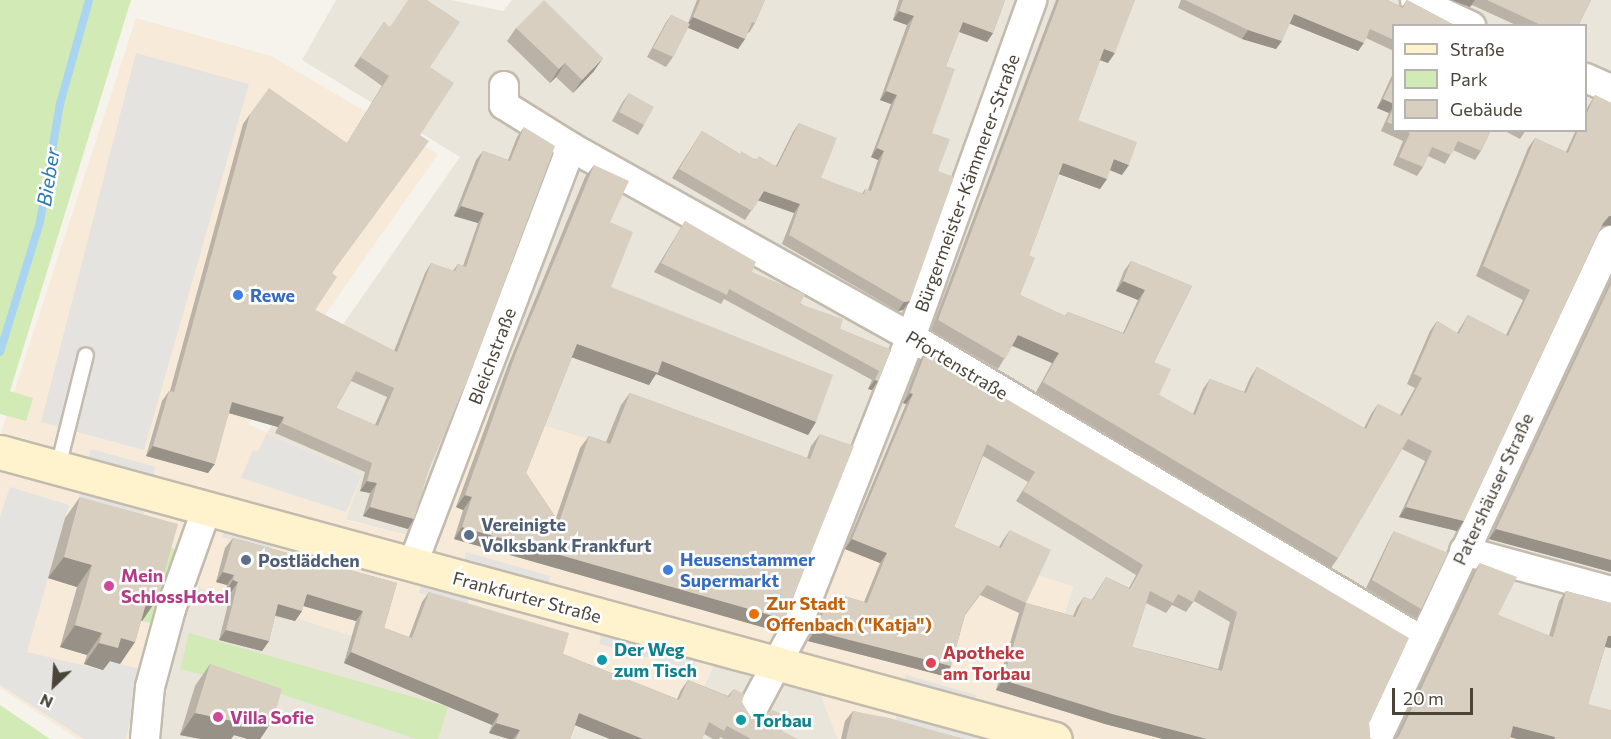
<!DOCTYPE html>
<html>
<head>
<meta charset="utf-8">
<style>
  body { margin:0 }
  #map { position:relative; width:1611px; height:739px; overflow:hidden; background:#f6f3ec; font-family:Commissioner,sans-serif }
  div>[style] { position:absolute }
  .residential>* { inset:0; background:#eae5da }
  .commercial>* { inset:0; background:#f7ead8 }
  .green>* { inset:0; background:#d2eab5 }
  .parking>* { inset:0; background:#e5e3e0 }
  .stream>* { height:8px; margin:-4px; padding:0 4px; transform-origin:4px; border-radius:4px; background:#a9d4f2 }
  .roads { filter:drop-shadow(2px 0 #c2bbae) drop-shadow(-2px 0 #c2bbae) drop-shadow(0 2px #c2bbae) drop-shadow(0 -2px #c2bbae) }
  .lane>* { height:14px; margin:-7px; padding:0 7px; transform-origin:7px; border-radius:7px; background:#fff }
  .street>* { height:28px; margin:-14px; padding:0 14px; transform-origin:14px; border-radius:14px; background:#fff }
  .secondary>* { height:33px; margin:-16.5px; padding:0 16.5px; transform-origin:16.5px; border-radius:16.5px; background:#fff3cd }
  .wall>* { inset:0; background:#bab2a6 }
  .shaded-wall>* { inset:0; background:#979187 }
  .building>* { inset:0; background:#d8cfc1 }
  .dots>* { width:16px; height:16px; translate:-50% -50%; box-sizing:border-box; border:3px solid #fff; border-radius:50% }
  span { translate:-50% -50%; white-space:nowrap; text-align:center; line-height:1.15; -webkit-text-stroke:5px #fff; paint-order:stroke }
  .street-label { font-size:18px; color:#4b4439 }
  .shop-label { font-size:18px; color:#366cbe; font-weight:700 }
  .left { translate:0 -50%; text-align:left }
  .service-label { font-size:18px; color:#4e5e75; font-weight:700 }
  .hotel-label { font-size:18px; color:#b23c85; font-weight:700 }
  .food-label { font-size:18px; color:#c56008; font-weight:700 }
  .culture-label { font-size:18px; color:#0d838f; font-weight:700 }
  .health-label { font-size:18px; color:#be3a42; font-weight:700 }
  .water-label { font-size:20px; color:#2e7ab2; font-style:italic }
  .legend { position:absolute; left:1392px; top:24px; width:195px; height:108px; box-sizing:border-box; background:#fff; border:2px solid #b7b4b0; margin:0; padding:8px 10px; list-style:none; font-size:18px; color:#4b4439 }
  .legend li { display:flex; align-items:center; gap:12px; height:30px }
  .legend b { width:30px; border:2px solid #b7b4b0 }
  .north { position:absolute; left:24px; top:655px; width:60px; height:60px; -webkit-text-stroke:4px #fff; paint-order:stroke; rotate:205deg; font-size:16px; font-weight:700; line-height:24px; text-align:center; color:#4b4439 }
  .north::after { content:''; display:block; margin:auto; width:21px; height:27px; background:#4b4439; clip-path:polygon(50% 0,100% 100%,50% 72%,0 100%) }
  .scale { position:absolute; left:1392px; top:688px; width:81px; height:27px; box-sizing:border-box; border:3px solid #4b4439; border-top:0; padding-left:8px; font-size:18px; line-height:21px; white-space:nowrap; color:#4b4439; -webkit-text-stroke:4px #fff; paint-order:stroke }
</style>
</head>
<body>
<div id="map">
  <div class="residential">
    <div style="clip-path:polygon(evenodd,336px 0,451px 0,503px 11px,512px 0,1611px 0,1611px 730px,1434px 730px,1227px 687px,1057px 639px,1073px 586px,418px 538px,345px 519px,362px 475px,267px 433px,460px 157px,302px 60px,336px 0,1394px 26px,1586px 26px,1586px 130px,1394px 130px,1394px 26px)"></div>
    <div style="clip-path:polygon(195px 586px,680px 739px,160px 739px,170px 665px)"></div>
    <div style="clip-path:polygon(717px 657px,818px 688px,838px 739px,681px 739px)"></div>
  </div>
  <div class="commercial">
    <div style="clip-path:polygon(136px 18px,271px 56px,438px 154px,248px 424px,362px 475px,346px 520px,418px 538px,467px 402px,1073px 586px,1057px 639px,1227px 687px,1304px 672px,1434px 730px,1611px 739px,838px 739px,818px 688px,717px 658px,680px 739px,168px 578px,144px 664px,130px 739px,78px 739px,0 688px,0 435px)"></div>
  </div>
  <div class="green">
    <div style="clip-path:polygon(0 0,131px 0,10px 391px,33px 398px,26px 421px,0 414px)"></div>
    <div style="clip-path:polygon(163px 546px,175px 549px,154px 624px,142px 621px)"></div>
    <div style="clip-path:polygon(189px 633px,448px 707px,438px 739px,416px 739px,281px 694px,180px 669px)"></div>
    <div style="clip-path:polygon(0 705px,50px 739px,0 739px)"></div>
  </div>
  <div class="parking">
    <div style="clip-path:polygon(136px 53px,249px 84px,144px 450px,41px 422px)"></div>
    <div style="clip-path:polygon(267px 433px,362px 475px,346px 512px,241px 478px,253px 450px,258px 452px)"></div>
    <div style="clip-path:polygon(91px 449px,156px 467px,153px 476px,88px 458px)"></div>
    <div style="clip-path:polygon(10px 487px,69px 505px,27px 652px,103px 670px,106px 660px,142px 670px,126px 739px,84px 739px,0 685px,0 517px)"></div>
    <div style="clip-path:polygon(81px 487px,146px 507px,143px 516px,79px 497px)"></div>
    <div style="clip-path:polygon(225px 528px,273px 542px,270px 551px,222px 537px)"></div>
    <div style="clip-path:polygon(466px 552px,550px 576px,548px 585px,464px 562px)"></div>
    <div style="clip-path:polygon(422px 583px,470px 597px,467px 606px,419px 593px)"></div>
    <div style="clip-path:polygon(602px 633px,696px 659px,693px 670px,599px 644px)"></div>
    <div style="clip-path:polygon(906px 675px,977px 695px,974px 704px,904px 685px)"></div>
    <div style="clip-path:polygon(897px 715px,982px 739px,946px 739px,895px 724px)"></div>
  </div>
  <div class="stream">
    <div style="left:0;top:352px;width:136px;rotate:-72.9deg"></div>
    <div style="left:40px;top:222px;width:120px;rotate:-80.4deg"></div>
    <div style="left:60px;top:104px;width:108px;rotate:-74.4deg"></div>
  </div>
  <div class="roads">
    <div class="lane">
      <div style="left:58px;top:467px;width:115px;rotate:-76deg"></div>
    </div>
    <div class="street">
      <div style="left:1415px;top:0;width:62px;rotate:24.9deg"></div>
      <div style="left:1586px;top:78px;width:27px;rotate:24deg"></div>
      <div style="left:504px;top:86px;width:19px;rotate:90deg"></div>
      <div style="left:504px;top:105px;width:79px;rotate:32.1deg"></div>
      <div style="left:571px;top:147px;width:389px;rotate:29.2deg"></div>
      <div style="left:911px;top:337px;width:593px;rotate:30.72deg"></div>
      <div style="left:1464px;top:551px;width:152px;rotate:15.2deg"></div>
      <div style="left:412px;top:566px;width:448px;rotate:-69.2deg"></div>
      <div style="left:751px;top:712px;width:98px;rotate:-61.9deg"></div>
      <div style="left:797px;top:626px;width:311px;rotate:-68.5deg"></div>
      <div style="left:911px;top:337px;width:358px;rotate:-70.2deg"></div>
      <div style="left:145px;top:739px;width:52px;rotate:-84.5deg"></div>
      <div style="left:150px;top:687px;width:81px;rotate:-74.9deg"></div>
      <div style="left:171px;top:609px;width:107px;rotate:-70.4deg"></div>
      <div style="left:1377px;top:739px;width:551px;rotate:-64.88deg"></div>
    </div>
    <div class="secondary">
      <div style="left:0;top:452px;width:1093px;rotate:15.22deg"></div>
    </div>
  </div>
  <div class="wall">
    <div style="clip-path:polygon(697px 0,765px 0,755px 23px,749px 33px,748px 32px,745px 39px,738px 49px,688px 27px,673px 57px,666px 67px,647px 57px,665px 24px,671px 15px,688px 23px)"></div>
    <div style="clip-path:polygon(899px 0,1005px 0,993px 33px,987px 42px,959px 32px,946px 66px,932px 133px,938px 171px,910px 301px,903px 310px,898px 311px,782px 244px,794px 213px,758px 200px,745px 220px,672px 178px,702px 131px,740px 154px,776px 166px,793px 132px,799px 123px,821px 178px,862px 194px,865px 189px,868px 190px,878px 160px,871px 157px,891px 104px,880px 100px,907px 25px,893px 20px)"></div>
    <div style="clip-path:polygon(1056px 0,1135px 0,1108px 63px,1100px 60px,1078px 120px,1122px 175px,1110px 170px,1100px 189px,1059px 174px,1029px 255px,1020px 295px,1065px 316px,1068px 312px,1123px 333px,1138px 300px,1116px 291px,1124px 271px,1131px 261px,1192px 286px,1154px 362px,1159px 395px,1193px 414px,1203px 389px,1210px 379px,1244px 392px,1250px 378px,1257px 367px,1364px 428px,1371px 414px,1378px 404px,1400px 415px,1415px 388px,1407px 384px,1430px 331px,1437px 321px,1457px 333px,1468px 315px,1506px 335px,1523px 300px,1476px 276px,1528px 148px,1535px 138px,1566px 152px,1576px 130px,1586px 130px,1586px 110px,1595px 95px,1611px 103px,1611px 225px,1602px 226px,1601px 227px,1457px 531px,1399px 517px,1425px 461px,1402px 449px,1338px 558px,1331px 568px,1036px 392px,1052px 363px,1012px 346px,998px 369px,931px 330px)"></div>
    <div style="clip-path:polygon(1181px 0,1387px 0,1402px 7px,1407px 0,1456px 26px,1394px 26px,1394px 51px,1366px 38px,1358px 51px,1290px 23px,1276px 49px,1242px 39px,1178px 8px)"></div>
    <div style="clip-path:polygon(1452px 0,1591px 0,1578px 26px,1518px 26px,1472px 5px,1470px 7px)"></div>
    <div style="clip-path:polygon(evenodd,384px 22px,430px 67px,420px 135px,332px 273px,315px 310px,394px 351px,425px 273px,431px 263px,453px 271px,458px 264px,463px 266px,478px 223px,454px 216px,476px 160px,483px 151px,508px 160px,517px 137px,524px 127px,429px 469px,408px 529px,363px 516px,370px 493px,360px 491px,365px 472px,275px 433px,278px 427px,229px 413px,208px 473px,146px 456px,162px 401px,169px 391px,170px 391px,243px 124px,250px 114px,347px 143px,382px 86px,354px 66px,384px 22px,351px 381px,387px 397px,375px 425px,336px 408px,351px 381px)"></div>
    <div style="clip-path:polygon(516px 28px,594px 71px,573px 93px,556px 77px,550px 83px,507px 41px)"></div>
    <div style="clip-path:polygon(1394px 71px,1394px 130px,1491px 130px,1481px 151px,1475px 160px,1453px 150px,1445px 164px,1428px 156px,1423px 167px,1417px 176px,1393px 165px,1403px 141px,1381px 131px,1389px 113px,1377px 108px)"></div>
    <div style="clip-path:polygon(629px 93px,644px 125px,638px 135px,612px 121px,622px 103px)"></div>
    <div style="clip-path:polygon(1503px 130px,1526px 130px,1520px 139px)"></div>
    <div style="clip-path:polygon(594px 165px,610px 222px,611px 287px,816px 422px,808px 435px,656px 374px,649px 385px,572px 357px,526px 473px,556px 518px,580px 448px,589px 436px,606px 442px,621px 405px,630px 393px,807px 458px,811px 446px,820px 434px,776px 631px,454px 539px,463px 510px,456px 507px,508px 365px,585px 177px)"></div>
    <div style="clip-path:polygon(685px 221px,752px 272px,840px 329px,891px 350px,878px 381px,872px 390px,868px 389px,872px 380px,724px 299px,721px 304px,654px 272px)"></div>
    <div style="clip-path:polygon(1611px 279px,1611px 572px,1489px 539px)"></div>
    <div style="clip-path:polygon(evenodd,926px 351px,1369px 723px,1370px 738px,1372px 739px,1163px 739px,1105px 724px,996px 690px,1019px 613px,980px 595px,965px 615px,951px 666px,944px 676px,808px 641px,821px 611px,828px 601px,838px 605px,844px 596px,864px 602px,880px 563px,845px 549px,906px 404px,903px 403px,919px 361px,926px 351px,983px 456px,1028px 482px,1016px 501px,1136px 575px,1129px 588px,1106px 577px,1092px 600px,1084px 597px,1077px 607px,1073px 616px,1026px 603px,1010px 530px,1003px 540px,999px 547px,954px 527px,983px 456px,926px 351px,1194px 601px,1230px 622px,1218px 669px,1132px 647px,1146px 603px,1166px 613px,1172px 605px,1186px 612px,1194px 601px)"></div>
    <div style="clip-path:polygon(80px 497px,157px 599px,142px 621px,141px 621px,135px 642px,120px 664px,110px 661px,103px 670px,84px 664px,87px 655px,60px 647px,77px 587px,48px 578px,65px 518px)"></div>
    <div style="clip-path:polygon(1394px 531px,1421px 609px,1416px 618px,1366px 588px,1389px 540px)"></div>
    <div style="clip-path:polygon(233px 538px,397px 583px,384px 628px,409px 637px,422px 602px,429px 592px,563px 654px,677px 699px,681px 690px,688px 680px,728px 696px,734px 689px,750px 716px,797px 739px,724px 739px,720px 737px,719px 739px,713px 739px,704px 734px,702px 739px,610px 739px,575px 725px,570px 739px,509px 739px,489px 733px,492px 725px,344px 663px,356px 621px,303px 606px,302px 611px,295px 621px,275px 616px,269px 641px,262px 651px,219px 640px,231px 592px,226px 591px,227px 585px,216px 582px,225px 548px)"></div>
    <div style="clip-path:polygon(1480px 563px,1498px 615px,1549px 636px,1559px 601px,1566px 591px,1611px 603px,1611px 648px,1605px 647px,1588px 704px,1611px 739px,1517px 739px,1510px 737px,1510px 739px,1395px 739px,1473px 573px)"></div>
    <div style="clip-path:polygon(210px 664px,273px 720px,260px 739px,248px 739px,234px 735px,231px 739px,201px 739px,180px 735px,195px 686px)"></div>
    <div style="clip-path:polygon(853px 711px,964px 739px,841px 739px,845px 721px)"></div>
  </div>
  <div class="shaded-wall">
    <div style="clip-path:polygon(1452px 0,1475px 0,1470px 7px)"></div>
    <div style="clip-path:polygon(899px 11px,914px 16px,907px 25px,893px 20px)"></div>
    <div style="clip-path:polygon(1294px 14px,1364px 43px,1358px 51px,1288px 23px)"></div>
    <div style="clip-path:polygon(693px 17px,745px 39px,738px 49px,686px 27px)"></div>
    <div style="clip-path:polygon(963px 22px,993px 33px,987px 42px,957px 31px)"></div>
    <div style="clip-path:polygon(1248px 30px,1282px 41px,1276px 49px,1242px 39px)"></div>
    <div style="clip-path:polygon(1104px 49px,1115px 53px,1108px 63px,1097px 59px)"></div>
    <div style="clip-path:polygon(603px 58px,594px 71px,573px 93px,582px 80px)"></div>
    <div style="clip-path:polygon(565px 63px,556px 77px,550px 83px,559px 69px)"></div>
    <div style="clip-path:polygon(886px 91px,897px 95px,891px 104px,880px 100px)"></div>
    <div style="clip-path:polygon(1383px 99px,1394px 104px,1394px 106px,1389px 113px,1377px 108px)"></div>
    <div style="clip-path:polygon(877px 148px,884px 151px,878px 160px,871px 157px)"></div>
    <div style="clip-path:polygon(1114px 159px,1129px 165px,1122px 175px,1107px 169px)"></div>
    <div style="clip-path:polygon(1063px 163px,1107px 179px,1100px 189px,1056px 173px)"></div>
    <div style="clip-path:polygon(764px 191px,800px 204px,794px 213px,757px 200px)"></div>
    <div style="clip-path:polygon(461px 206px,484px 213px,478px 223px,454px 216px)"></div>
    <div style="clip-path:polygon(1609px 216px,1611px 216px,1611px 225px,1602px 226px,1596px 233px)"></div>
    <div style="clip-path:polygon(1123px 281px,1145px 290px,1138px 300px,1116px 291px)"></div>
    <div style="clip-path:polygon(910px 301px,903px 310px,898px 311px,904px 302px)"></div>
    <div style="clip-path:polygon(1018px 335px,1059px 353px,1052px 363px,1011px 345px)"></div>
    <div style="clip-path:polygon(577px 344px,662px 361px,816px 422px,808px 435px,656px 374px,649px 385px,568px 356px)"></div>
    <div style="clip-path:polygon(875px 380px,878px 381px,872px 390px,868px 389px)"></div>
    <div style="clip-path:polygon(910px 393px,913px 394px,906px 404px,903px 403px)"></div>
    <div style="clip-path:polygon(232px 402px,284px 417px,278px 427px,225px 412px)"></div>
    <div style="clip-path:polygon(153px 446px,215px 464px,208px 473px,146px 456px)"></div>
    <div style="clip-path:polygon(367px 481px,377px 483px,370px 493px,360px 491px)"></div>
    <div style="clip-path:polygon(465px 495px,472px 497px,463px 510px,456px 507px)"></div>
    <div style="clip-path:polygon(370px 507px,414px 519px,408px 529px,363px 516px)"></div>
    <div style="clip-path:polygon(1406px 507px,1464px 521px,1457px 531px,1399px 517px)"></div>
    <div style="clip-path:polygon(462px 527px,784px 619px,776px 631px,454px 539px)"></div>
    <div style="clip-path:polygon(1496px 529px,1611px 560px,1611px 572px,1489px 539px)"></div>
    <div style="clip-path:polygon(852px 539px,887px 553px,880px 563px,845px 549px)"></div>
    <div style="clip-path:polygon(64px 557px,92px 565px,77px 587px,48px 578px)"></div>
    <div style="clip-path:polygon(223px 572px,234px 575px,227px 585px,216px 582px)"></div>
    <div style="clip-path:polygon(233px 580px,238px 582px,231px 592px,226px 591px)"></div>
    <div style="clip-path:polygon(307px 594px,363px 611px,356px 621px,300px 605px)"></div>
    <div style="clip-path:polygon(148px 597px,157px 599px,142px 621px,133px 618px)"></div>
    <div style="clip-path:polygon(278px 604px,302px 611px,295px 621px,271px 614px)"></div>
    <div style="clip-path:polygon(75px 625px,102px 633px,87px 655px,60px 647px)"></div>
    <div style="clip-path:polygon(226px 630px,269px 641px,262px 651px,219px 640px)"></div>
    <div style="clip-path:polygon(815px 631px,951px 666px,944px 676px,808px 641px)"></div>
    <div style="clip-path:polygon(1608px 636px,1611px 636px,1611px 648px,1601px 646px)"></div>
    <div style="clip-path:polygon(121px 638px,135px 642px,120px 664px,110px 661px,103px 670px,84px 664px,99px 643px)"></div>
    <div style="clip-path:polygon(351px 652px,499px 714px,492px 725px,344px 663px)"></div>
    <div style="clip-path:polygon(1003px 680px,1207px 739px,1163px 739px,1105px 724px,996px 690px)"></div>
    <div style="clip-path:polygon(247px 712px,273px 720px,260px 739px,248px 739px,234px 735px,231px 739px,201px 739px,180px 735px,195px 713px,239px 718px)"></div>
    <div style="clip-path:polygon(579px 713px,643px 739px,610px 739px,572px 724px)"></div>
    <div style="clip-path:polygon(496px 723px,520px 730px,513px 739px,509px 739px,489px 733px)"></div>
    <div style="clip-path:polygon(1513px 726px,1555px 737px,1554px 739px,1517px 739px,1506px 736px)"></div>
  </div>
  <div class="building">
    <div style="clip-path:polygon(evenodd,408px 0,427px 0,460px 22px,430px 67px,454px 83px,420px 135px,429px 141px,332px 273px,337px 277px,315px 310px,397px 352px,431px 263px,455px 271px,458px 264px,466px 267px,484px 213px,461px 206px,483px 151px,510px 161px,524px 127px,555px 146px,470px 374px,429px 469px,414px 519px,370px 507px,377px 483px,367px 481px,372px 463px,282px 423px,284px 417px,232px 402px,215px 464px,153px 446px,169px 391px,174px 392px,250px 114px,269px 88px,347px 143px,389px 76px,360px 57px,384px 22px,390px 27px,408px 0,356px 371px,394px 388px,378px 426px,336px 408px,356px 371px)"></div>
    <div style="clip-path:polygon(544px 0,603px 58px,582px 80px,565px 63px,559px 69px,516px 28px)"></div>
    <div style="clip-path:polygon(700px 0,765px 0,755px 23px,752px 22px,745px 39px,693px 17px)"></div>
    <div style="clip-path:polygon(903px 0,1005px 0,993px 33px,963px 22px,946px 66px,955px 69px,932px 133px,950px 139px,938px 171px,954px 177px,910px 301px,904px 302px,789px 235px,800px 204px,764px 191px,752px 211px,679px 169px,702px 131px,740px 154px,741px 151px,756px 160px,759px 156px,777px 167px,799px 123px,837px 138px,821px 178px,864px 194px,865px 189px,871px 191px,884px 151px,877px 148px,897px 95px,886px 91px,914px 16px,899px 11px)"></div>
    <div style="clip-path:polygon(1059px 0,1135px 0,1115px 53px,1104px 49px,1078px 120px,1137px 142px,1129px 165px,1114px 159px,1107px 179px,1063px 163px,1029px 255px,1035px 258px,1020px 295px,1066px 316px,1068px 312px,1124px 334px,1145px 290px,1123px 281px,1131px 261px,1192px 286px,1154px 362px,1171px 369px,1159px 395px,1195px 415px,1210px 379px,1246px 393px,1257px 367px,1366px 429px,1378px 404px,1402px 416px,1422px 378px,1414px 374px,1437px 321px,1459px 334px,1468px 315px,1508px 336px,1530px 290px,1483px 266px,1535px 138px,1568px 153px,1578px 130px,1586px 130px,1586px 115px,1595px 95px,1611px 103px,1611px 216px,1609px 216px,1603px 223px,1464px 521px,1406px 507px,1432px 451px,1408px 439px,1338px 558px,1043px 382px,1059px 353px,1018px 335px,1005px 359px,938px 320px)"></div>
    <div style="clip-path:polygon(1185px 0,1387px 0,1403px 8px,1407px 0,1456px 26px,1394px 26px,1394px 40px,1370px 29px,1364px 43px,1294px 14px,1282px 41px,1248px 30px)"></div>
    <div style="clip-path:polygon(1487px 0,1591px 0,1578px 26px,1543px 26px)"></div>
    <div style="clip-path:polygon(671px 15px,690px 24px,673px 57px,653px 48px)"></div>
    <div style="clip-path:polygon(1394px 76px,1394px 104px,1383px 99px)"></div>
    <div style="clip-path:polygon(629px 93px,654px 107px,644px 125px,619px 112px)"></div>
    <div style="clip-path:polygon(1394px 107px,1394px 125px,1387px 122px)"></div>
    <div style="clip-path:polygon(1404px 130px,1491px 130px,1481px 151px,1458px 141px,1451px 155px,1432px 147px,1423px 167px,1399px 157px,1410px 133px)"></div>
    <div style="clip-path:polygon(594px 165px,629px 181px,610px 222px,633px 232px,611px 287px,833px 375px,816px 422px,662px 361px,658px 373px,577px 344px,526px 473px,559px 522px,589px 436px,610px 444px,630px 393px,810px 459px,820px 434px,854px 446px,784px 619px,462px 527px,472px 497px,465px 495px,516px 353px)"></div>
    <div style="clip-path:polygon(685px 221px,756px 262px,752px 272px,805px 294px,800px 304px,843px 319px,840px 329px,891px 350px,878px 381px,875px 380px,879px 371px,729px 289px,727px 295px,661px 263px)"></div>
    <div style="clip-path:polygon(1611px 284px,1611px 560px,1496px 529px)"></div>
    <div style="clip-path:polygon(evenodd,926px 351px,1409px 638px,1369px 723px,1370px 738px,1372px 739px,1207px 739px,1112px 714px,1003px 680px,1026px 603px,987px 585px,965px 614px,951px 666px,815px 631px,828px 601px,841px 606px,844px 596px,867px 603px,887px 553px,852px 539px,913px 394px,910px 393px,926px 351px,987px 444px,1035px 472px,1023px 491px,1143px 565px,1130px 589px,1106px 577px,1093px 600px,1084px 597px,1075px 617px,1026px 603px,1051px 550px,1010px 530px,1001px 548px,954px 527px,987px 444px,926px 351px,1199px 590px,1237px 612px,1222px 671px,1132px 647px,1150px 591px,1173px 603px,1178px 594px,1193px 602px,1199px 590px)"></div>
    <div style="clip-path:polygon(80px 497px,178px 524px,157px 599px,148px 597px,135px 642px,121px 638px,118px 648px,99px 643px,102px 633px,75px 625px,92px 565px,64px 557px)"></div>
    <div style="clip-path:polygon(1394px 531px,1448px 553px,1421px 609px,1372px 580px)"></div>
    <div style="clip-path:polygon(233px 538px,397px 583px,384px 628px,412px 638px,429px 592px,569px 633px,563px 654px,679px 700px,688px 680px,729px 697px,734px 689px,744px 694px,742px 703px,750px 716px,759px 718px,773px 710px,789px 718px,782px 731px,797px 739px,751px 739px,727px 726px,724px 731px,709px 722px,702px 739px,643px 739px,579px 713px,570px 739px,516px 739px,520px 730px,496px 723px,499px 714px,351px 652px,363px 611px,307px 594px,302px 611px,278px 604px,269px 641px,226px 630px,238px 582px,233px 580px,234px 575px,223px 572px)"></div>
    <div style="clip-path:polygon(1480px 563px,1517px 577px,1498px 615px,1553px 637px,1566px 591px,1611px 603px,1611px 636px,1608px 636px,1588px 704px,1611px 710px,1611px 739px,1555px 739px,1555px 737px,1513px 726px,1510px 739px,1396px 739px,1399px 736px)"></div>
    <div style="clip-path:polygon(210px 664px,282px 689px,273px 720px,247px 712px,244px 720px,239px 718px,237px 722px,195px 713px)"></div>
    <div style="clip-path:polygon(853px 711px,889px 718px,964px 739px,846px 739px)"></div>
  </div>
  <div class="dots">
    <div style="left:238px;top:295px;background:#3f7fe0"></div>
    <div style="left:469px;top:535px;background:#5c6f8a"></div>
    <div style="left:246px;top:560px;background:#5c6f8a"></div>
    <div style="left:668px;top:570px;background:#3f7fe0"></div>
    <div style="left:109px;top:586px;background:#d1479c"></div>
    <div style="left:754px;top:614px;background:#e8710a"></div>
    <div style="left:602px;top:660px;background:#0f9aa8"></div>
    <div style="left:931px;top:663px;background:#e0444e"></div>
    <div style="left:218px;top:717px;background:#d1479c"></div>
    <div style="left:741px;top:720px;background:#0f9aa8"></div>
  </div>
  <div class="street-label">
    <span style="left:967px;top:183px;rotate:-70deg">Bürgermeister-Kämmerer-Straße</span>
    <span style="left:492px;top:356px;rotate:-69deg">Bleichstraße</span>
    <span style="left:957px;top:365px;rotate:31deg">Pfortenstraße</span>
    <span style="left:1493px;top:489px;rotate:-65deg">Patershäuser Straße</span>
    <span style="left:527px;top:597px;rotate:15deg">Frankfurter Straße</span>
  </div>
  <div class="shop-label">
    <span class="left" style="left:250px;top:295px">Rewe</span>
    <span class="left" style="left:680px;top:570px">Heusenstammer<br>Supermarkt</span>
  </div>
  <div class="service-label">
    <span class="left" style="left:481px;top:535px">Vereinigte<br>Volksbank Frankfurt</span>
    <span class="left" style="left:258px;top:560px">Postlädchen</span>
  </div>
  <div class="hotel-label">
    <span class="left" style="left:121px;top:586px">Mein<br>SchlossHotel</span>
    <span class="left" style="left:230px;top:717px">Villa Sofie</span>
  </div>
  <div class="food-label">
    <span class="left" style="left:766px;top:614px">Zur Stadt<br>Offenbach ("Katja")</span>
  </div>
  <div class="culture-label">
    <span class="left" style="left:614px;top:660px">Der Weg<br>zum Tisch</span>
    <span class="left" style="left:753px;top:720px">Torbau</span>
  </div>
  <div class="health-label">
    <span class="left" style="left:943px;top:663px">Apotheke<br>am Torbau</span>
  </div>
  <div class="water-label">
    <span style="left:48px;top:177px;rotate:-81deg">Bieber</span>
  </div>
  <ul class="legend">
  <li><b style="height:8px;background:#fff3cd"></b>Straße</li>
  <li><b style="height:16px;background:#d2eab5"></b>Park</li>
  <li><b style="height:16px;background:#d8cfc1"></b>Gebäude</li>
  </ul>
  <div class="north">N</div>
  <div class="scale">20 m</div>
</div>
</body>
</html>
